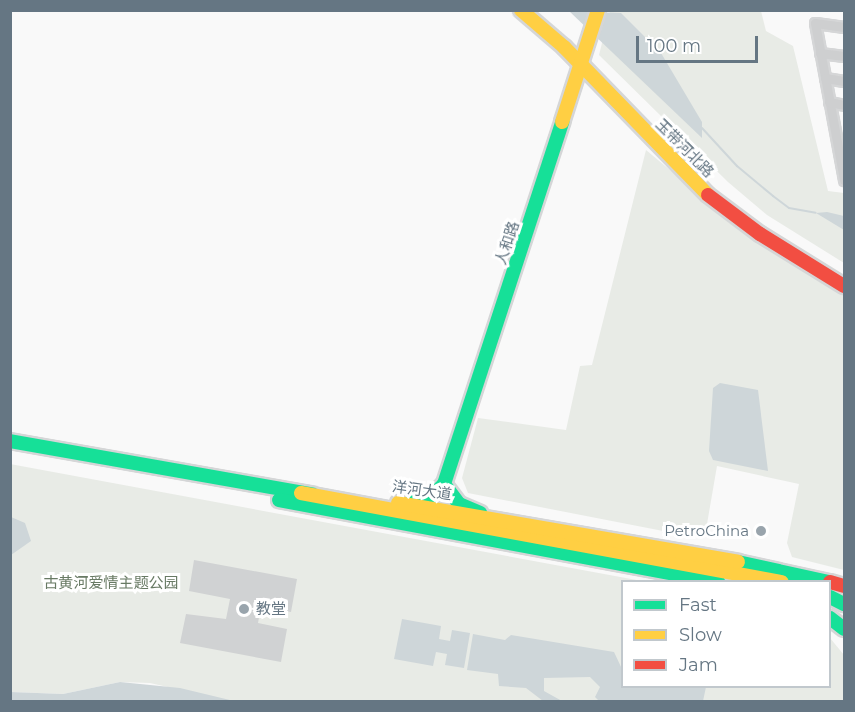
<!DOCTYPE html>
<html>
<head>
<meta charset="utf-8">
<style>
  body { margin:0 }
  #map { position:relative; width:855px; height:712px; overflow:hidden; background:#f9f9f9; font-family:Montserrat,"Noto Sans SC",sans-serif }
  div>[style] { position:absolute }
  .green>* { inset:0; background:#e8ebe6 }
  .water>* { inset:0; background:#ced6d9 }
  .stream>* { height:2px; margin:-1px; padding:0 1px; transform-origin:1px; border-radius:1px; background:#ced6d9 }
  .building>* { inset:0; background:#d0d2d3 }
  .roads { filter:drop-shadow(2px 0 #d5d6d7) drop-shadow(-2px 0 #d5d6d7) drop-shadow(0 2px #d5d6d7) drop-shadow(0 -2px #d5d6d7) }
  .street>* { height:9px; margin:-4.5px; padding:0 4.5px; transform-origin:4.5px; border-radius:4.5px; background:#cecfd0 }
  .fast>* { height:14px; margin:-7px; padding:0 7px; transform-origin:7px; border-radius:7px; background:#16e098 }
  .slow>* { height:14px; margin:-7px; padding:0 7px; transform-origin:7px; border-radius:7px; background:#ffcf43 }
  .jam>* { height:14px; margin:-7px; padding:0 7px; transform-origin:7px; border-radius:7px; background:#f24e42 }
  .dots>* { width:16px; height:16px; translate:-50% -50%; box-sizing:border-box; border:3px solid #fff; border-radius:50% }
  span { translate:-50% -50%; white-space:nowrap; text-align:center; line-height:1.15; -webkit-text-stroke:6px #fff; paint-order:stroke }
  .street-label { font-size:15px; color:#657683 }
  .poi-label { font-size:15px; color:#657683 }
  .right { translate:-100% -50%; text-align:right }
  .left { translate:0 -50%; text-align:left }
  .park-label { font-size:15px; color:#687a64 }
  .frame { position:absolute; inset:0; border:12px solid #657683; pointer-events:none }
  .legend { position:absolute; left:621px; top:580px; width:210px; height:108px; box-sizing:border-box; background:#fff; border:2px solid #c1c8cd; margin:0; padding:8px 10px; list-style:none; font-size:18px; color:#657683 }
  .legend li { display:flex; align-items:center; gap:12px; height:30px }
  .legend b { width:30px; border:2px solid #c1c8cd }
  .scale { position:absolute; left:636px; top:36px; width:122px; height:27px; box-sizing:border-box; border:3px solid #657683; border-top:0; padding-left:8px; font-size:18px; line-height:21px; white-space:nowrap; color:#657683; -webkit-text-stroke:4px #fff; paint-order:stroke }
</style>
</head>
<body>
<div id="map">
  <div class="green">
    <div style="clip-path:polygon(610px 11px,761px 11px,766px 31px,793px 46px,828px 191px,844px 193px,844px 263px,767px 215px,728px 182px,599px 55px)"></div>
    <div style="clip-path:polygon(646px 150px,748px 235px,844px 295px,844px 570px,792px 557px,787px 543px,799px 484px,717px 466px,707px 524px,694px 537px,468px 493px,462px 478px,478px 418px,566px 430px,580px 366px,592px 365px)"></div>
    <div style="clip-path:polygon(10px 464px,642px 581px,622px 582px,622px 686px,830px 686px,830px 638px,844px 655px,844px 701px,234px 702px,150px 683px,120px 682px,63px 694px,11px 692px)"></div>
  </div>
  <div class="water">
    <div style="clip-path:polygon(569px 11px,621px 13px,661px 53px,702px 122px,702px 138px)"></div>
    <div style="clip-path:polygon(827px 212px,844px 216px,844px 230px,816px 213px)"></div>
    <div style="clip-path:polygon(720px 383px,758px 390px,768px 471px,713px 460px,709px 451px,713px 388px)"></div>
    <div style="clip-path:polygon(11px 517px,25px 523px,31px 541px,11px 555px)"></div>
    <div style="clip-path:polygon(402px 619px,441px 626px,439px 639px,450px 641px,452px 630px,470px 633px,464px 668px,445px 665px,447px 654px,436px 652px,433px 666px,394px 659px)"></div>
    <div style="clip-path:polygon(473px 634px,505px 640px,511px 635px,614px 652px,622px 669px,622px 686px,706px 687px,703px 701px,599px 701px,595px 697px,600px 687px,590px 677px,544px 678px,544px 691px,562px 701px,543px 701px,526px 688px,499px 686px,498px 674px,467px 670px)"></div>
    <div style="clip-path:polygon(120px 682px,180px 688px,234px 701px,11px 701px,11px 692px,63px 694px)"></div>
  </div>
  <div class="stream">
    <div style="left:702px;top:128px;width:52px;rotate:47.4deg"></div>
    <div style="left:737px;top:166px;width:47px;rotate:39.8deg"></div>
    <div style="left:773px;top:196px;width:20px;rotate:37deg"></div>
    <div style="left:789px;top:208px;width:27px;rotate:10deg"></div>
  </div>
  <div class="building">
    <div style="clip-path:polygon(194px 560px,297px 579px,291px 612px,261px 606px,258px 623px,287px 629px,281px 662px,180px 643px,186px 614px,226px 619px,230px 599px,189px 591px)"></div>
  </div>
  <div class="roads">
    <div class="street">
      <div style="left:844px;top:27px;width:29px;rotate:-172deg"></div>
      <div style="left:815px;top:23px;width:160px;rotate:79.5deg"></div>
      <div style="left:820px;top:53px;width:24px;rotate:7deg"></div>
      <div style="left:825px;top:78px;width:19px;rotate:9deg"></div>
      <div style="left:829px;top:102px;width:15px;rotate:11deg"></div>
    </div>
    <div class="fast">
      <div style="left:10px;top:441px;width:307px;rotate:10deg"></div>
      <div style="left:444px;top:484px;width:381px;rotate:-71.9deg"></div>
      <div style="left:279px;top:500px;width:447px;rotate:10.6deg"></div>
      <div style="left:408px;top:504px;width:25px;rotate:-18deg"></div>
      <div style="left:432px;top:496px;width:17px;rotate:-45deg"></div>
      <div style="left:444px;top:484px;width:25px;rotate:53deg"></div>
      <div style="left:459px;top:504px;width:23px;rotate:23deg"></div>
      <div style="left:738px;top:562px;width:92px;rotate:12.5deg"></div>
      <div style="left:830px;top:597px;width:16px;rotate:27deg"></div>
      <div style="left:830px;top:618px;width:18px;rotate:38deg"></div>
    </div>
    <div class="slow">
      <div style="left:521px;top:10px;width:57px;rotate:40.7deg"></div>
      <div style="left:564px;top:47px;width:206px;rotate:45.8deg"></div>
      <div style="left:562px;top:122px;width:118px;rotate:-72.2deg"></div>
      <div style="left:301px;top:493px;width:489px;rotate:10.5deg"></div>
      <div style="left:398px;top:503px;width:345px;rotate:9.8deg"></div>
    </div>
    <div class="jam">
      <div style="left:708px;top:195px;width:65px;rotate:36.9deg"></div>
      <div style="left:760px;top:234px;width:99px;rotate:31.8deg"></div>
      <div style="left:830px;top:582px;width:15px;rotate:16deg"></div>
    </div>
  </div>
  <div class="dots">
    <div style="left:761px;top:531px;background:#99a4ac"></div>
    <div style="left:244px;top:609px;background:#99a4ac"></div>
  </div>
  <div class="street-label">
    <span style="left:685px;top:148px;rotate:45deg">玉带河北路</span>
    <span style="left:507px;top:243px;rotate:-72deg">人和路</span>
    <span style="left:422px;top:490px;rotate:8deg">洋河大道</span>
  </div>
  <div class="poi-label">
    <span class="right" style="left:749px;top:531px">PetroChina</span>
    <span class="left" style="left:256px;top:609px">教堂</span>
  </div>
  <div class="park-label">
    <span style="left:111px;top:583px">古黄河爱情主题公园</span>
  </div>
  <div class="frame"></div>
  <ul class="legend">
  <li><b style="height:8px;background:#16e098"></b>Fast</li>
  <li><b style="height:8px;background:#ffcf43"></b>Slow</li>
  <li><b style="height:8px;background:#f24e42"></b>Jam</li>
  </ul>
  <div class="scale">100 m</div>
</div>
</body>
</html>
